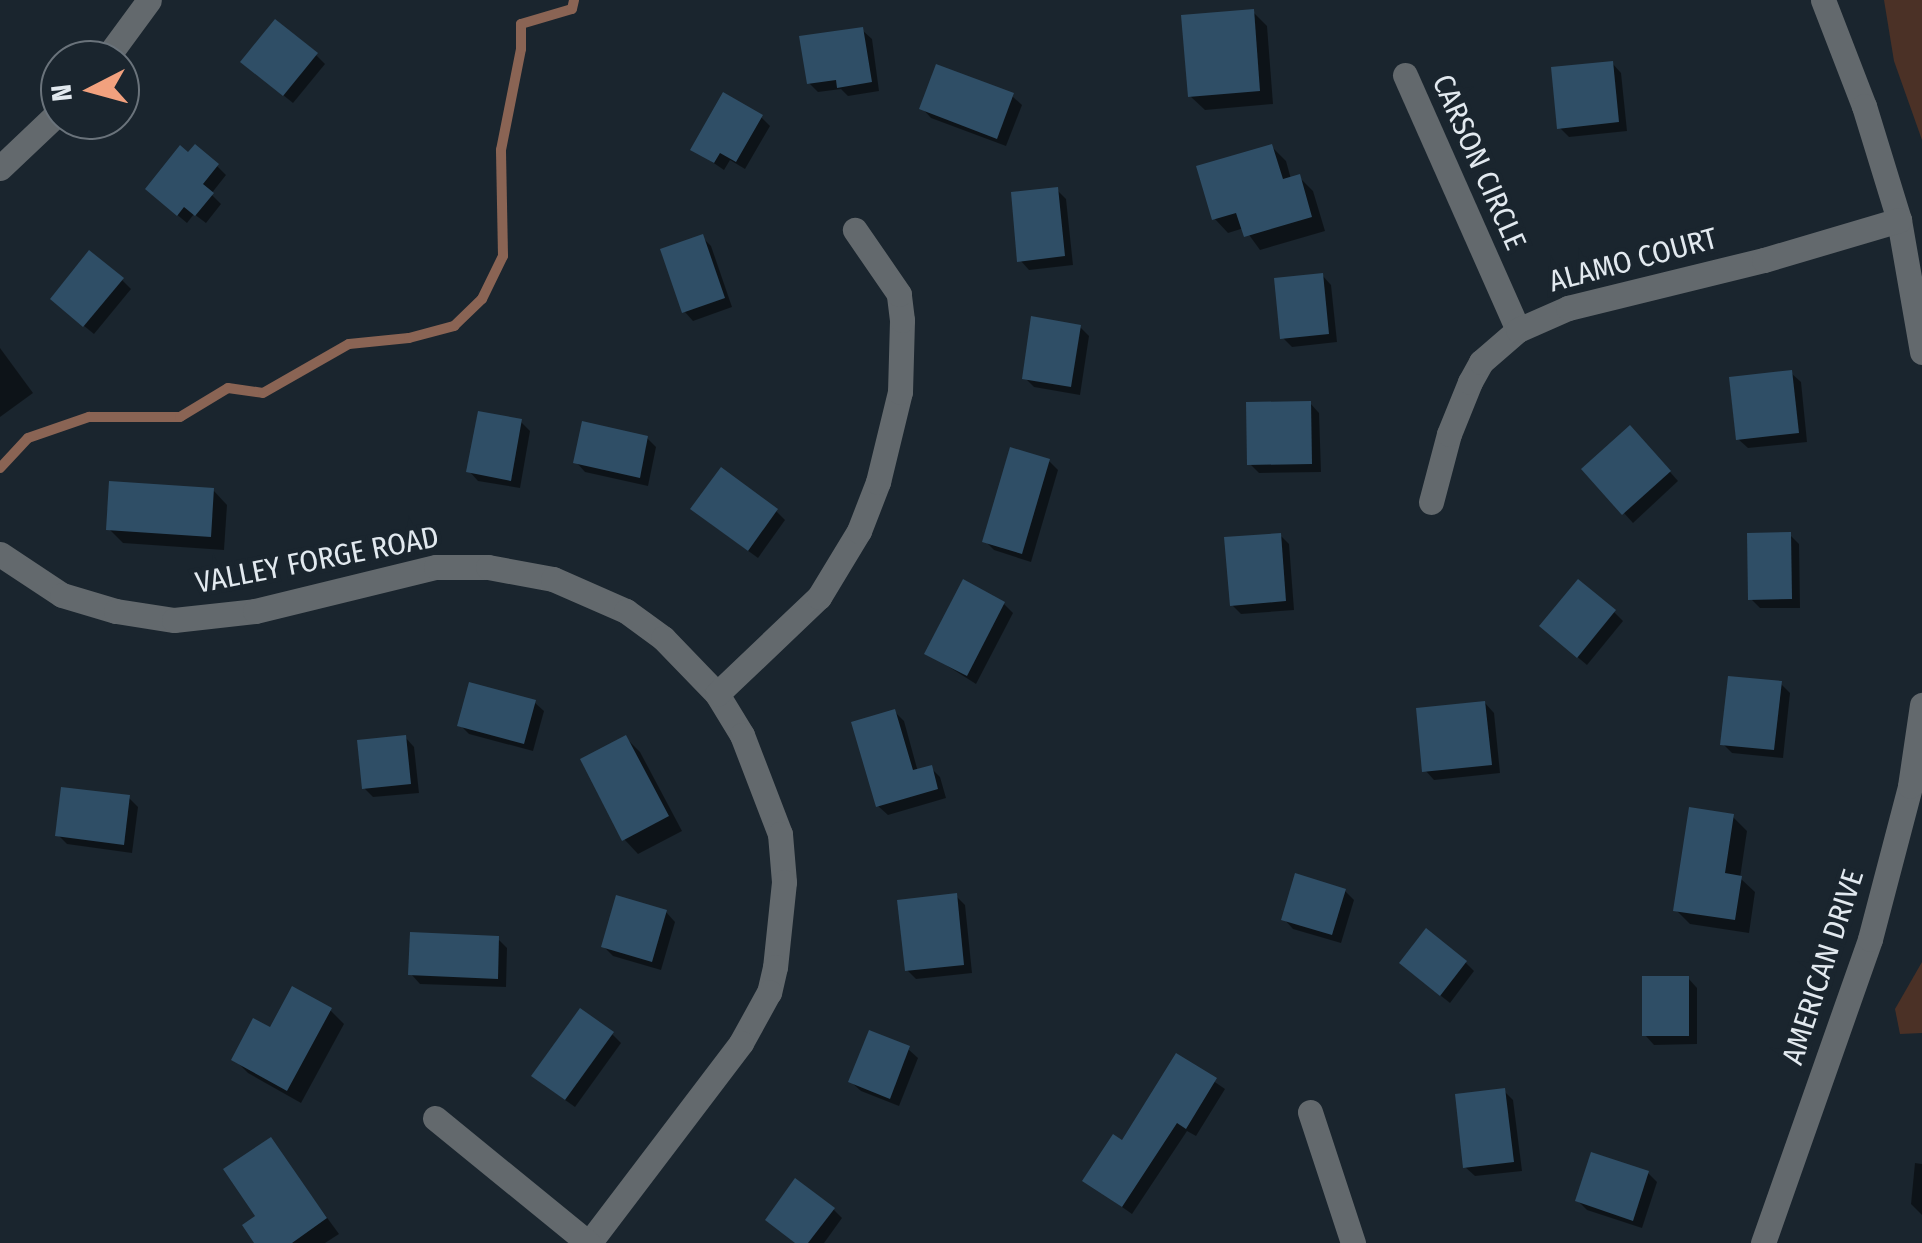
<!DOCTYPE html>
<html>
<head>
<meta charset="utf-8">
<style>
  body { margin:0 }
  #map { position:relative; width:1922px; height:1243px; overflow:hidden; background:#1a252e; font-family:"Fira Sans Condensed",sans-serif }
  div>[style] { position:absolute }
  .green>* { inset:0; background:#4b3126 }
  .shadow>* { inset:0; background:#0007 }
  .stream>* { height:10px; margin:-5px; padding:0 5px; transform-origin:5px; border-radius:5px; background:#8a6454 }
  .building>* { inset:0; background:#2f4e66 }
  .minor>* { height:25px; margin:-12.5px; padding:0 12.5px; transform-origin:12.5px; border-radius:12.5px; background:#63696d }
  span { translate:-50% -50%; white-space:nowrap; text-align:center; line-height:1.15; -webkit-text-stroke:9px #1a252e; paint-order:stroke }
  .street-label { font-size:30px; color:#e2e9ef }
  .north { position:absolute; left:40px; top:40px; width:100px; height:100px; box-sizing:border-box; background:#1a252e; border:2px solid #6a737b; border-radius:50%; rotate:264deg; font-size:28px; font-weight:700; line-height:40px; text-align:center; color:#e2e9ef }
  .north::after { content:''; display:block; margin:auto; width:35px; height:45px; background:#f2a17e; clip-path:polygon(50% 0,100% 100%,50% 72%,0 100%) }
</style>
</head>
<body>
<div id="map">
  <div class="green">
    <div style="clip-path:polygon(1884px 0,1922px 0,1922px 140px,1894px 61px)"></div>
    <div style="clip-path:polygon(1922px 962px,1922px 1033px,1900px 1034px,1895px 1009px)"></div>
  </div>
  <div class="shadow">
    <div style="clip-path:polygon(1253px 12px,1267px 26px,1273px 104px,1205px 110px,1190px 96px)"></div>
    <div style="clip-path:polygon(862px 30px,872px 39px,879px 91px,848px 96px,841px 89px,818px 92px,809px 83px)"></div>
    <div style="clip-path:polygon(316px 55px,325px 64px,293px 103px,253px 71px)"></div>
    <div style="clip-path:polygon(1612px 63px,1621px 73px,1627px 131px,1569px 137px,1560px 128px)"></div>
    <div style="clip-path:polygon(1012px 96px,1022px 105px,1006px 146px,931px 118px,922px 108px)"></div>
    <div style="clip-path:polygon(761px 117px,770px 126px,745px 169px,730px 160px,724px 170px,693px 149px)"></div>
    <div style="clip-path:polygon(1272px 147px,1286px 161px,1291px 179px,1299px 177px,1313px 191px,1325px 231px,1260px 250px,1244px 228px,1228px 233px,1214px 218px)"></div>
    <div style="clip-path:polygon(217px 166px,226px 175px,211px 194px,221px 204px,206px 223px,194px 214px,187px 223px,157px 198px)"></div>
    <div style="clip-path:polygon(1057px 190px,1066px 199px,1073px 265px,1029px 270px,1020px 260px)"></div>
    <div style="clip-path:polygon(702px 237px,711px 246px,732px 307px,693px 321px,684px 311px)"></div>
    <div style="clip-path:polygon(1322px 275px,1331px 285px,1337px 342px,1292px 347px,1283px 338px)"></div>
    <div style="clip-path:polygon(122px 280px,131px 289px,94px 334px,62px 308px)"></div>
    <div style="clip-path:polygon(1080px 327px,1089px 336px,1080px 395px,1034px 387px,1025px 378px)"></div>
    <div style="clip-path:polygon(0 348px,33px 393px,0 417px)"></div>
    <div style="clip-path:polygon(1791px 373px,1801px 382px,1807px 442px,1748px 448px,1738px 439px)"></div>
    <div style="clip-path:polygon(1310px 403px,1319px 413px,1321px 472px,1259px 473px,1250px 464px)"></div>
    <div style="clip-path:polygon(521px 422px,530px 431px,520px 488px,478px 481px,469px 471px)"></div>
    <div style="clip-path:polygon(1639px 437px,1678px 481px,1633px 523px,1584px 469px)"></div>
    <div style="clip-path:polygon(647px 438px,656px 447px,648px 486px,585px 472px,576px 462px)"></div>
    <div style="clip-path:polygon(1049px 461px,1058px 470px,1031px 562px,994px 550px,985px 541px)"></div>
    <div style="clip-path:polygon(213px 490px,227px 505px,224px 550px,123px 543px,109px 529px)"></div>
    <div style="clip-path:polygon(776px 511px,785px 520px,758px 558px,703px 518px)"></div>
    <div style="clip-path:polygon(1280px 535px,1289px 544px,1294px 610px,1241px 614px,1232px 605px)"></div>
    <div style="clip-path:polygon(1790px 535px,1799px 544px,1800px 608px,1760px 608px,1751px 599px)"></div>
    <div style="clip-path:polygon(1004px 604px,1013px 613px,976px 684px,927px 653px)"></div>
    <div style="clip-path:polygon(1614px 612px,1623px 621px,1587px 665px,1551px 635px)"></div>
    <div style="clip-path:polygon(1780px 683px,1790px 693px,1783px 758px,1732px 753px,1723px 744px)"></div>
    <div style="clip-path:polygon(534px 702px,544px 711px,533px 751px,469px 734px,460px 725px)"></div>
    <div style="clip-path:polygon(1485px 703px,1494px 713px,1500px 773px,1434px 780px,1425px 770px)"></div>
    <div style="clip-path:polygon(895px 712px,904px 721px,918px 772px,931px 768px,940px 777px,946px 798px,888px 815px,878px 806px)"></div>
    <div style="clip-path:polygon(405px 737px,414px 747px,419px 793px,373px 797px,364px 788px)"></div>
    <div style="clip-path:polygon(626px 738px,640px 752px,682px 831px,638px 854px,624px 839px)"></div>
    <div style="clip-path:polygon(129px 798px,138px 807px,132px 853px,67px 844px,58px 835px)"></div>
    <div style="clip-path:polygon(1733px 817px,1747px 831px,1740px 878px,1755px 892px,1749px 933px,1690px 924px,1676px 910px)"></div>
    <div style="clip-path:polygon(1345px 891px,1354px 900px,1341px 943px,1293px 929px,1284px 919px)"></div>
    <div style="clip-path:polygon(956px 896px,965px 905px,972px 973px,916px 979px,907px 970px)"></div>
    <div style="clip-path:polygon(666px 912px,675px 922px,661px 970px,613px 956px,604px 947px)"></div>
    <div style="clip-path:polygon(498px 939px,507px 948px,506px 987px,420px 984px,411px 974px)"></div>
    <div style="clip-path:polygon(1465px 962px,1474px 971px,1450px 1003px,1411px 972px)"></div>
    <div style="clip-path:polygon(1688px 978px,1697px 988px,1697px 1044px,1654px 1045px,1645px 1035px)"></div>
    <div style="clip-path:polygon(330px 1010px,344px 1024px,301px 1103px,248px 1073px,234px 1059px)"></div>
    <div style="clip-path:polygon(612px 1034px,621px 1043px,575px 1107px,544px 1085px)"></div>
    <div style="clip-path:polygon(908px 1049px,918px 1058px,899px 1106px,861px 1091px,851px 1082px)"></div>
    <div style="clip-path:polygon(1177px 1056px,1225px 1089px,1196px 1136px,1187px 1131px,1132px 1214px,1085px 1181px,1123px 1144px)"></div>
    <div style="clip-path:polygon(1504px 1091px,1513px 1100px,1522px 1171px,1475px 1176px,1465px 1167px)"></div>
    <div style="clip-path:polygon(270px 1140px,339px 1234px,325px 1243px,257px 1243px)"></div>
    <div style="clip-path:polygon(1915px 1163px,1922px 1164px,1922px 1215px,1911px 1204px)"></div>
    <div style="clip-path:polygon(1648px 1173px,1657px 1182px,1642px 1228px,1587px 1210px,1578px 1201px)"></div>
    <div style="clip-path:polygon(833px 1209px,842px 1218px,824px 1243px,796px 1243px)"></div>
  </div>
  <div class="stream">
    <div style="left:0;top:468px;width:41px;rotate:-47deg"></div>
    <div style="left:28px;top:438px;width:65px;rotate:-19deg"></div>
    <div style="left:89px;top:417px;width:91px"></div>
    <div style="left:180px;top:417px;width:56px;rotate:-31.1deg"></div>
    <div style="left:228px;top:388px;width:35px;rotate:8deg"></div>
    <div style="left:263px;top:393px;width:99px;rotate:-29.7deg"></div>
    <div style="left:349px;top:344px;width:60px;rotate:-5.7deg"></div>
    <div style="left:409px;top:338px;width:47px;rotate:-14.9deg"></div>
    <div style="left:454px;top:326px;width:39px;rotate:-44deg"></div>
    <div style="left:482px;top:299px;width:48px;rotate:-64deg"></div>
    <div style="left:503px;top:256px;width:106px;rotate:-91.1deg"></div>
    <div style="left:501px;top:150px;width:103px;rotate:-78.8deg"></div>
    <div style="left:521px;top:49px;width:25px;rotate:-90deg"></div>
    <div style="left:521px;top:24px;width:53px;rotate:-16.4deg"></div>
    <div style="left:572px;top:9px;width:9px;rotate:-77deg"></div>
  </div>
  <div class="building">
    <div style="clip-path:polygon(1254px 9px,1260px 91px,1188px 97px,1181px 15px)"></div>
    <div style="clip-path:polygon(275px 19px,318px 53px,283px 96px,240px 62px)"></div>
    <div style="clip-path:polygon(863px 27px,872px 82px,837px 88px,836px 80px,807px 84px,799px 36px)"></div>
    <div style="clip-path:polygon(1613px 61px,1619px 122px,1557px 129px,1551px 67px)"></div>
    <div style="clip-path:polygon(936px 64px,1014px 93px,997px 139px,919px 109px)"></div>
    <div style="clip-path:polygon(723px 92px,763px 115px,736px 162px,720px 153px,714px 163px,690px 150px)"></div>
    <div style="clip-path:polygon(195px 144px,219px 164px,203px 184px,214px 193px,195px 216px,184px 207px,177px 216px,145px 189px,180px 145px,188px 152px)"></div>
    <div style="clip-path:polygon(1272px 144px,1283px 179px,1300px 174px,1312px 217px,1244px 237px,1236px 213px,1212px 220px,1196px 166px)"></div>
    <div style="clip-path:polygon(1058px 187px,1065px 256px,1017px 262px,1011px 192px)"></div>
    <div style="clip-path:polygon(703px 234px,725px 298px,682px 313px,660px 249px)"></div>
    <div style="clip-path:polygon(89px 250px,124px 278px,83px 327px,50px 299px)"></div>
    <div style="clip-path:polygon(1323px 273px,1329px 334px,1280px 339px,1274px 278px)"></div>
    <div style="clip-path:polygon(1031px 316px,1081px 325px,1071px 387px,1022px 379px)"></div>
    <div style="clip-path:polygon(1792px 370px,1799px 433px,1736px 440px,1729px 377px)"></div>
    <div style="clip-path:polygon(1311px 401px,1312px 464px,1247px 465px,1246px 402px)"></div>
    <div style="clip-path:polygon(478px 411px,522px 419px,511px 481px,466px 472px)"></div>
    <div style="clip-path:polygon(582px 421px,648px 436px,640px 478px,573px 463px)"></div>
    <div style="clip-path:polygon(1630px 425px,1671px 471px,1622px 515px,1581px 469px)"></div>
    <div style="clip-path:polygon(1010px 447px,1050px 459px,1022px 554px,982px 542px)"></div>
    <div style="clip-path:polygon(721px 467px,778px 509px,748px 551px,690px 509px)"></div>
    <div style="clip-path:polygon(109px 481px,214px 488px,211px 537px,106px 530px)"></div>
    <div style="clip-path:polygon(1791px 532px,1792px 599px,1748px 600px,1747px 533px)"></div>
    <div style="clip-path:polygon(1281px 533px,1286px 601px,1230px 606px,1224px 537px)"></div>
    <div style="clip-path:polygon(963px 579px,1005px 602px,967px 676px,924px 654px)"></div>
    <div style="clip-path:polygon(1578px 579px,1616px 610px,1577px 658px,1539px 626px)"></div>
    <div style="clip-path:polygon(1728px 676px,1782px 681px,1774px 750px,1720px 745px)"></div>
    <div style="clip-path:polygon(469px 682px,536px 700px,524px 744px,457px 726px)"></div>
    <div style="clip-path:polygon(1485px 701px,1492px 765px,1422px 772px,1416px 708px)"></div>
    <div style="clip-path:polygon(895px 709px,913px 770px,932px 765px,938px 789px,876px 807px,851px 722px)"></div>
    <div style="clip-path:polygon(406px 735px,411px 784px,362px 789px,357px 740px)"></div>
    <div style="clip-path:polygon(626px 735px,669px 816px,622px 841px,580px 759px)"></div>
    <div style="clip-path:polygon(61px 787px,130px 795px,124px 845px,55px 836px)"></div>
    <div style="clip-path:polygon(1689px 807px,1734px 814px,1725px 873px,1742px 876px,1735px 920px,1673px 911px)"></div>
    <div style="clip-path:polygon(1295px 873px,1346px 889px,1332px 935px,1281px 920px)"></div>
    <div style="clip-path:polygon(957px 893px,964px 965px,905px 971px,897px 900px)"></div>
    <div style="clip-path:polygon(616px 895px,667px 910px,652px 962px,601px 947px)"></div>
    <div style="clip-path:polygon(1426px 928px,1467px 961px,1440px 996px,1399px 963px)"></div>
    <div style="clip-path:polygon(410px 932px,499px 936px,498px 979px,408px 975px)"></div>
    <div style="clip-path:polygon(1642px 976px,1689px 976px,1689px 1036px,1642px 1036px)"></div>
    <div style="clip-path:polygon(292px 986px,332px 1008px,287px 1091px,231px 1060px,253px 1018px,270px 1027px)"></div>
    <div style="clip-path:polygon(580px 1008px,614px 1032px,565px 1100px,531px 1076px)"></div>
    <div style="clip-path:polygon(869px 1030px,910px 1046px,890px 1099px,848px 1082px)"></div>
    <div style="clip-path:polygon(1176px 1053px,1217px 1078px,1186px 1129px,1177px 1123px,1122px 1207px,1082px 1181px,1113px 1134px,1122px 1140px)"></div>
    <div style="clip-path:polygon(1505px 1088px,1514px 1162px,1463px 1168px,1455px 1094px)"></div>
    <div style="clip-path:polygon(271px 1137px,327px 1218px,292px 1243px,254px 1243px,242px 1225px,255px 1216px,223px 1169px)"></div>
    <div style="clip-path:polygon(1591px 1152px,1649px 1171px,1633px 1221px,1575px 1201px)"></div>
    <div style="clip-path:polygon(795px 1178px,835px 1208px,808px 1243px,795px 1243px,765px 1220px)"></div>
  </div>
  <div class="minor">
    <div style="left:1823px;top:0;width:114px;rotate:68.9deg"></div>
    <div style="left:1864px;top:106px;width:119px;rotate:72.9deg"></div>
    <div style="left:1899px;top:220px;width:134px;rotate:80.1deg"></div>
    <div style="left:105px;top:60px;width:74px;rotate:-53.7deg"></div>
    <div style="left:1405px;top:75px;width:279px;rotate:66.1deg"></div>
    <div style="left:0;top:168px;width:83px;rotate:-43.5deg"></div>
    <div style="left:1431px;top:502px;width:70px;rotate:-75.2deg"></div>
    <div style="left:1449px;top:434px;width:56px;rotate:-68deg"></div>
    <div style="left:1470px;top:382px;width:23px;rotate:-61deg"></div>
    <div style="left:1481px;top:362px;width:49px;rotate:-40.9deg"></div>
    <div style="left:1518px;top:330px;width:55px;rotate:-23.7deg"></div>
    <div style="left:1568px;top:308px;width:202px;rotate:-13.8deg"></div>
    <div style="left:1764px;top:260px;width:141px;rotate:-16.5deg"></div>
    <div style="left:0;top:554px;width:74px;rotate:33.5deg"></div>
    <div style="left:62px;top:595px;width:56px;rotate:16.5deg"></div>
    <div style="left:116px;top:611px;width:59px;rotate:8.8deg"></div>
    <div style="left:174px;top:620px;width:81px;rotate:-6.3deg"></div>
    <div style="left:255px;top:611px;width:186px;rotate:-13.7deg"></div>
    <div style="left:436px;top:567px;width:52px"></div>
    <div style="left:488px;top:567px;width:66px;rotate:10.5deg"></div>
    <div style="left:553px;top:579px;width:80px;rotate:23.7deg"></div>
    <div style="left:626px;top:611px;width:46px;rotate:36.1deg"></div>
    <div style="left:663px;top:638px;width:78px;rotate:46deg"></div>
    <div style="left:717px;top:694px;width:48px;rotate:58.6deg"></div>
    <div style="left:742px;top:735px;width:106px;rotate:69deg"></div>
    <div style="left:780px;top:834px;width:48px;rotate:85.2deg"></div>
    <div style="left:784px;top:882px;width:85px;rotate:96deg"></div>
    <div style="left:775px;top:967px;width:26px;rotate:103deg"></div>
    <div style="left:769px;top:992px;width:58px;rotate:118.8deg"></div>
    <div style="left:741px;top:1043px;width:251px;rotate:127.2deg"></div>
    <div style="left:717px;top:694px;width:141px;rotate:-43.6deg"></div>
    <div style="left:819px;top:597px;width:77px;rotate:-58.8deg"></div>
    <div style="left:859px;top:531px;width:53px;rotate:-68.8deg"></div>
    <div style="left:878px;top:482px;width:93px;rotate:-76.3deg"></div>
    <div style="left:900px;top:392px;width:72px;rotate:-88.4deg"></div>
    <div style="left:902px;top:320px;width:26px;rotate:-97deg"></div>
    <div style="left:899px;top:294px;width:78px;rotate:-124.5deg"></div>
    <div style="left:1310px;top:1112px;width:138px;rotate:71.8deg"></div>
    <div style="left:435px;top:1118px;width:198px;rotate:39.2deg"></div>
    <div style="left:1763px;top:1243px;width:322px;rotate:-70.6deg"></div>
    <div style="left:1870px;top:939px;width:158px;rotate:-75.3deg"></div>
    <div style="left:1910px;top:786px;width:82px;rotate:-81.6deg"></div>
  </div>
  <div class="street-label">
    <span style="left:1479px;top:162px;rotate:66deg">CARSON CIRCLE</span>
    <span style="left:1633px;top:260px;rotate:-15deg">ALAMO COURT</span>
    <span style="left:317px;top:560px;rotate:-11deg">VALLEY FORGE ROAD</span>
    <span style="left:1823px;top:967px;rotate:-72deg">AMERICAN DRIVE</span>
  </div>
  <div class="north">N</div>
</div>
</body>
</html>
